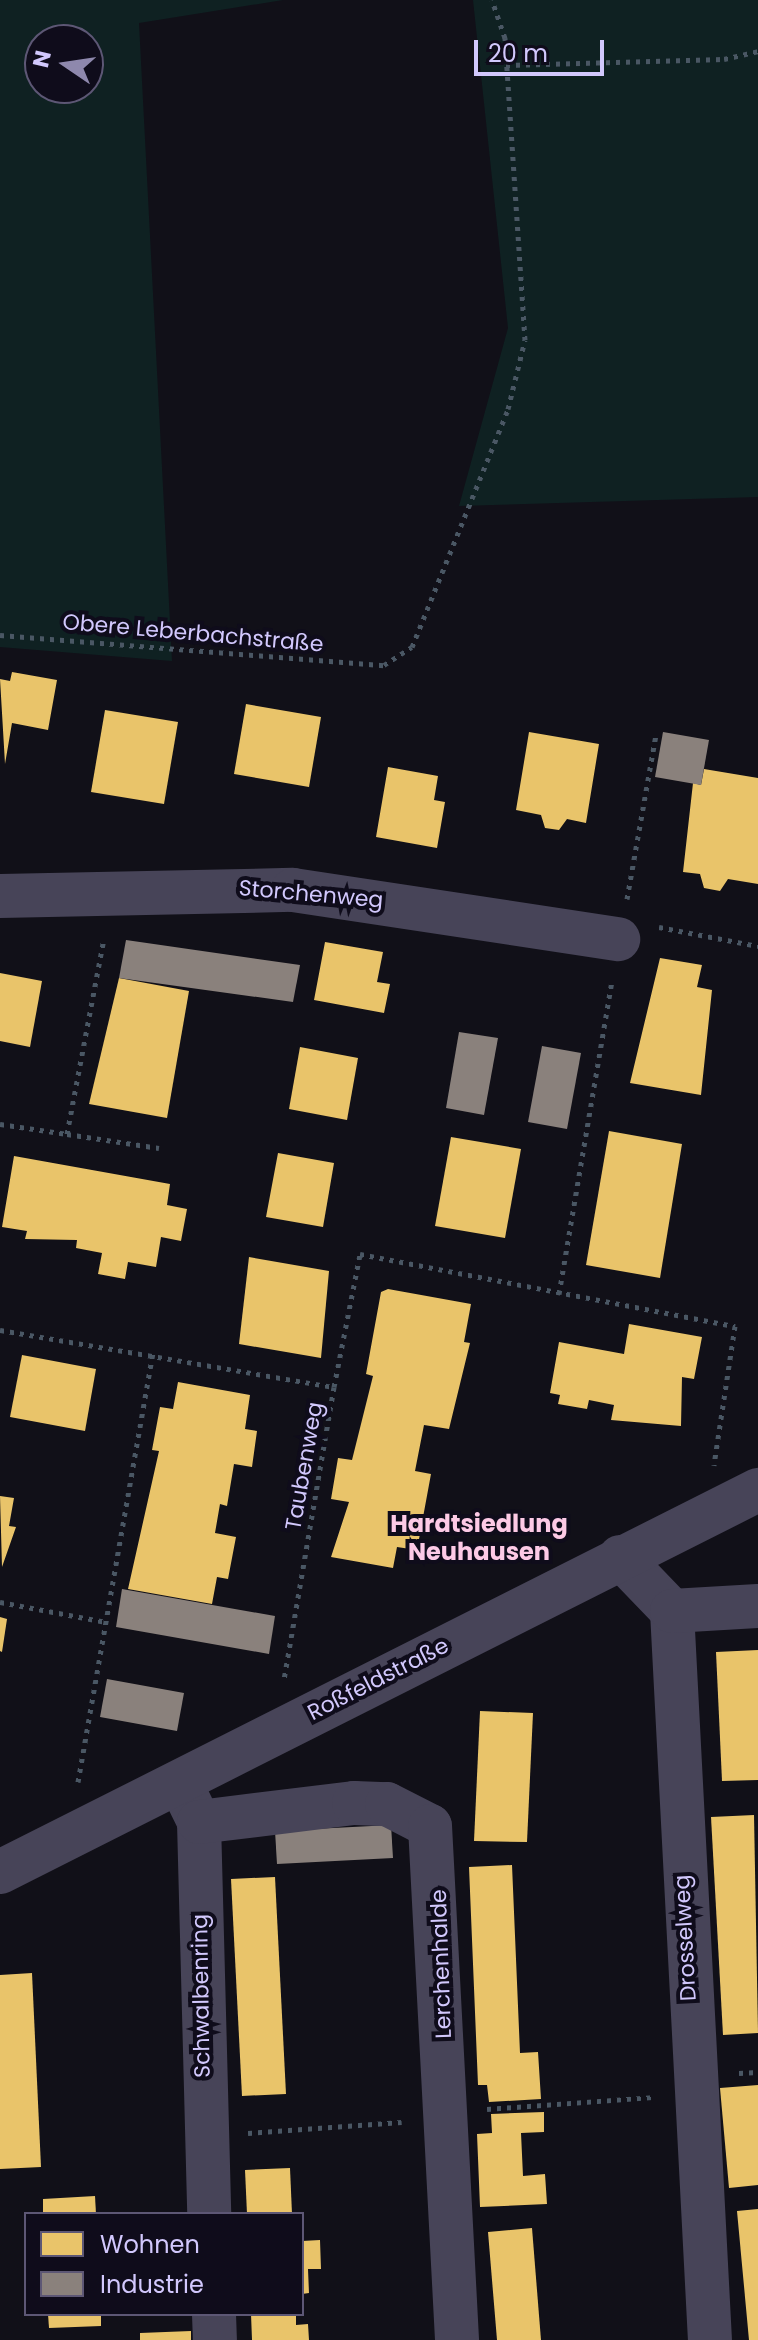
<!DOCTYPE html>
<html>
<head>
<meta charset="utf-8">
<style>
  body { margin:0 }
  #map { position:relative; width:758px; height:2340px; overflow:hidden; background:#111018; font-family:Poppins,sans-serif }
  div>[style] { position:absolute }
  .green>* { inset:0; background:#0f2122 }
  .homes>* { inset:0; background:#e9c46a }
  .industry>* { inset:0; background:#8a817c }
  .path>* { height:5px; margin-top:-2.5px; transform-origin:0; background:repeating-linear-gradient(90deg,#4a5764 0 4px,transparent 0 10px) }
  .minor>* { height:44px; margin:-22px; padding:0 22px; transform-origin:22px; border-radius:22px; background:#474458 }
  span { translate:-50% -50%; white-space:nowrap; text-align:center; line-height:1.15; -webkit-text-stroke:8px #0f0c1b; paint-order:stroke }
  .street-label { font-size:22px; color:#d2c8fd }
  .neighbourhood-label { font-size:24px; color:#fdcae6; font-weight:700 }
  .legend { position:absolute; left:24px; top:2212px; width:280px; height:104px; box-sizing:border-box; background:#0f0c1b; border:2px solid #5d5775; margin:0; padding:10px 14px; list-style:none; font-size:24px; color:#d2c8fd }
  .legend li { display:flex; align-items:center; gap:16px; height:40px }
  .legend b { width:40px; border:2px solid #5d5775 }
  .north { position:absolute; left:24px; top:24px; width:80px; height:80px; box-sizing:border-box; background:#0f0c1b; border:2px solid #5d5775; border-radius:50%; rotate:283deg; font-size:22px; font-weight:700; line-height:32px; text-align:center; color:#d2c8fd }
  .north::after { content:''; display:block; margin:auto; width:28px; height:36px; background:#8e88ad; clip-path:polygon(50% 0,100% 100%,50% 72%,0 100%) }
  .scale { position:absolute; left:474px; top:40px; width:130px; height:36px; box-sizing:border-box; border:4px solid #d2c8fd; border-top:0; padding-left:10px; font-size:24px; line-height:28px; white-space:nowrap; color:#d2c8fd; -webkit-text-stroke:6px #0f0c1b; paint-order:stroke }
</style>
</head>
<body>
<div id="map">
  <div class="green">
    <div style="clip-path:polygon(evenodd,0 0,283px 0,139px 23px,172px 661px,0 647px,0 0,40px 40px,88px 40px,88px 88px,40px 88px,40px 40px)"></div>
    <div style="clip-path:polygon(473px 0,758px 0,758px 497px,459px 506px,508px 328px)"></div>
  </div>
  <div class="homes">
    <div style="clip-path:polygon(12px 672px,57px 680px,48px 730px,12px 723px,5px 764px,0 679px,10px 681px)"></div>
    <div style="clip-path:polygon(246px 704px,321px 717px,309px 787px,234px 774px)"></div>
    <div style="clip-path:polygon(105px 710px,178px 722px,164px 804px,91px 792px)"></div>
    <div style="clip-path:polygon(529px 732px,599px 744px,586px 823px,567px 819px,559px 830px,545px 828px,541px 815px,516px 810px)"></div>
    <div style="clip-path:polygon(388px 767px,438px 776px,434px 800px,445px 802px,437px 848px,376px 837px)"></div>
    <div style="clip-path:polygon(704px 769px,758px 778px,758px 884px,728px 879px,720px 891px,704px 888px,700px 874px,683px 872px,693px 783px,701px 785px)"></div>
    <div style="clip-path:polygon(325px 942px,383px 952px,377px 982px,390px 984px,384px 1013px,314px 1000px)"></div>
    <div style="clip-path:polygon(660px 958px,702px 965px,697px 987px,712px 990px,701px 1095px,630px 1083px)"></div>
    <div style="clip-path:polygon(0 973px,42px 981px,30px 1047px,0 1041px)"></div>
    <div style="clip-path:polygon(119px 978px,189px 991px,167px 1118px,89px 1104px)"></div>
    <div style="clip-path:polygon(300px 1047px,358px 1058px,347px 1120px,289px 1109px)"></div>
    <div style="clip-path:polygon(609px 1131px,682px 1144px,660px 1278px,586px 1265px)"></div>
    <div style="clip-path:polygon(451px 1137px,521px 1149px,505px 1238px,435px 1226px)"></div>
    <div style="clip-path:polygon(278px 1153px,334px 1163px,323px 1227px,266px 1217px)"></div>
    <div style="clip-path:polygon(14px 1156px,170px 1184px,167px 1205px,187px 1209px,181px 1241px,161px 1237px,156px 1267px,128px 1262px,125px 1279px,98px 1274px,102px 1253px,76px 1248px,77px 1240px,25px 1239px,27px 1231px,2px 1227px)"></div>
    <div style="clip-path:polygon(249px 1257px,329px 1271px,321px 1358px,239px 1344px)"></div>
    <div style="clip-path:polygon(388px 1289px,471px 1304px,464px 1342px,470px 1343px,449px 1429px,424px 1425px,415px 1471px,431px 1474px,417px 1550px,397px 1547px,393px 1568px,331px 1557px,349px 1502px,331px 1499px,338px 1458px,352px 1460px,373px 1376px,366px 1374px,381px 1292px)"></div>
    <div style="clip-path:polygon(629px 1324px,702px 1337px,694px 1379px,682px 1377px,681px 1426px,611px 1420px,614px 1405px,589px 1400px,587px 1409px,558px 1404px,560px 1395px,550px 1393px,559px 1342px,624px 1354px)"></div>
    <div style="clip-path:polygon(22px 1355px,96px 1369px,85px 1431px,10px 1417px)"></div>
    <div style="clip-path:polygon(178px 1382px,250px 1395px,245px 1429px,257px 1431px,252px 1467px,234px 1464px,227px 1506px,220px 1504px,215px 1533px,236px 1537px,228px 1579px,217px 1577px,212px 1604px,128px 1589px,159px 1451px,152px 1450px,160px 1407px,173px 1409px)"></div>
    <div style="clip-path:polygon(0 1496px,14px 1498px,9px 1526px,16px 1527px,2px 1567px)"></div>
    <div style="clip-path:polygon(0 1617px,7px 1619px,2px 1652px,0 1651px)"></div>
    <div style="clip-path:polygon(758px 1650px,758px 1780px,722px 1781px,716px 1652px)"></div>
    <div style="clip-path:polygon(480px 1711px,533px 1713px,527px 1842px,474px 1841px)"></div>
    <div style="clip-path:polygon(754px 1815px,758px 2033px,723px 2035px,711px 1817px)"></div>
    <div style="clip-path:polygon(512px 1865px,520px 2053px,538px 2052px,541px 2099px,489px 2102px,487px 2085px,478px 2085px,469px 1867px)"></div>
    <div style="clip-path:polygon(275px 1877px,286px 2094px,242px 2096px,231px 1879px)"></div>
    <div style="clip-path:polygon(32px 1973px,41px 2167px,0 2169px,0 1975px)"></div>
    <div style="clip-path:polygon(758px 2085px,758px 2185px,729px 2188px,720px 2088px)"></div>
    <div style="clip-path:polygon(544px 2112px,544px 2132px,521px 2133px,523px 2176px,545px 2174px,547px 2204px,480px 2207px,477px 2134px,492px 2133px,491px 2114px)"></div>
    <div style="clip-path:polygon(290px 2168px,292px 2214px,247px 2214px,245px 2170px)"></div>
    <div style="clip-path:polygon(95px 2196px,96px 2214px,43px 2214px,43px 2199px)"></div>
    <div style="clip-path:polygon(758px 2209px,758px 2340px,749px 2340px,737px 2211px)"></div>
    <div style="clip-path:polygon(532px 2228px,541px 2340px,497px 2340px,488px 2232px)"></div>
    <div style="clip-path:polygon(320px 2240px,321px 2269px,308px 2269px,309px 2293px,302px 2294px,302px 2241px)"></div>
    <div style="clip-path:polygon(48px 2314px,101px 2314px,101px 2326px,49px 2328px)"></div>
    <div style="clip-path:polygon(251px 2314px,296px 2314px,296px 2325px,308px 2324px,309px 2340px,252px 2340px)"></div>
    <div style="clip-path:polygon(191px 2331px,191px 2340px,140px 2340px,140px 2333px)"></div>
  </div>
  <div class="industry">
    <div style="clip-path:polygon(663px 732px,709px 740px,701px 785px,655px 777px)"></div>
    <div style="clip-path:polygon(126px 940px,300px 965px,293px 1002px,119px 978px)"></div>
    <div style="clip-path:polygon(459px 1032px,498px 1038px,484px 1115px,446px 1108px)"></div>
    <div style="clip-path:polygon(542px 1046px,581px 1053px,567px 1129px,528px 1122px)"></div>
    <div style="clip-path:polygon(122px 1589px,275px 1616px,269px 1654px,116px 1627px)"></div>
    <div style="clip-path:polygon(107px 1679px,184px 1693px,177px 1731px,100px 1717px)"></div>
    <div style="clip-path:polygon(391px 1825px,393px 1858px,277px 1864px,275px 1831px)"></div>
  </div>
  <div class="path">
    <div style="left:506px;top:65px;width:218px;rotate:-1.6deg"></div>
    <div style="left:724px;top:59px;width:35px;rotate:-13deg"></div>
    <div style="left:0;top:635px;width:385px;rotate:4.5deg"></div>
    <div style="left:384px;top:665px;width:33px;rotate:-33deg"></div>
    <div style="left:412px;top:647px;width:257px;rotate:-68deg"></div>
    <div style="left:508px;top:409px;width:71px;rotate:-76.2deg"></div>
    <div style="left:525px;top:340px;width:303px;rotate:-93.8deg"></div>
    <div style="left:505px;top:38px;width:40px;rotate:-108.9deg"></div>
    <div style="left:627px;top:899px;width:167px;rotate:-80deg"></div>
    <div style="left:659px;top:927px;width:101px;rotate:10.9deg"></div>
    <div style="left:0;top:1124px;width:68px;rotate:8.5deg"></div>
    <div style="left:67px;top:1134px;width:199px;rotate:-79.3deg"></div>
    <div style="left:67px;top:1134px;width:93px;rotate:8.7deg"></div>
    <div style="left:559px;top:1294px;width:318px;rotate:-80.4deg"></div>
    <div style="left:0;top:1330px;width:339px;rotate:9.7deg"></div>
    <div style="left:334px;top:1387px;width:296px;rotate:99.7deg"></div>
    <div style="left:334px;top:1387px;width:136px;rotate:-78.9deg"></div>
    <div style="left:360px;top:1254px;width:382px;rotate:10.9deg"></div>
    <div style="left:735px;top:1326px;width:141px;rotate:98.6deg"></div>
    <div style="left:0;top:1602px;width:108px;rotate:10.7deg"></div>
    <div style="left:78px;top:1782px;width:435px;rotate:-80.1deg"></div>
    <div style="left:739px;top:2073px;width:19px;rotate:-3deg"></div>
    <div style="left:487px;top:2109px;width:166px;rotate:-4.1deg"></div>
    <div style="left:248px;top:2133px;width:154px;rotate:-4.1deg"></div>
  </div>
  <div class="minor">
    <div style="left:0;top:896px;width:293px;rotate:-1.2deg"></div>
    <div style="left:293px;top:890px;width:329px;rotate:8.6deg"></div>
    <div style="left:620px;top:1557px;width:75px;rotate:46.1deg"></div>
    <div style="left:672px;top:1611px;width:730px;rotate:87.02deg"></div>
    <div style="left:672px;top:1611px;width:86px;rotate:-3.3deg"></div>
    <div style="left:186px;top:1795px;width:30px;rotate:64deg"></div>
    <div style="left:199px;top:1822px;width:392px;rotate:88.5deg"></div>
    <div style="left:199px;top:1822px;width:156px;rotate:-7deg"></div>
    <div style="left:354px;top:1803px;width:33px;rotate:2deg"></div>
    <div style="left:387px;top:1804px;width:48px;rotate:27.1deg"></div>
    <div style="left:430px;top:1826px;width:515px;rotate:86.99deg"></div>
    <div style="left:0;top:1872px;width:849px;rotate:-26.75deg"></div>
    <div style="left:214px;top:2314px;width:26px;rotate:88deg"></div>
  </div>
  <div class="street-label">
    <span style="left:193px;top:633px;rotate:5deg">Obere Leberbachstraße</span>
    <span style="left:311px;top:894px;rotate:5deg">Storchenweg</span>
    <span style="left:304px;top:1466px;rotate:-80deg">Taubenweg</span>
    <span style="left:378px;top:1679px;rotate:-27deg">Roßfeldstraße</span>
    <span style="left:685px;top:1938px;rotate:-93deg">Drosselweg</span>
    <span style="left:441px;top:1964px;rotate:-92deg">Lerchenhalde</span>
    <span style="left:201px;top:1996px;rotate:-91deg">Schwalbenring</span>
  </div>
  <div class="neighbourhood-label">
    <span style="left:479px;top:1538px">Hardtsiedlung<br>Neuhausen</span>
  </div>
  <ul class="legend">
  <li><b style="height:22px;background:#e9c46a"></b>Wohnen</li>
  <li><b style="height:22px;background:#8a817c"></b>Industrie</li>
  </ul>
  <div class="north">N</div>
  <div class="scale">20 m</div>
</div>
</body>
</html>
